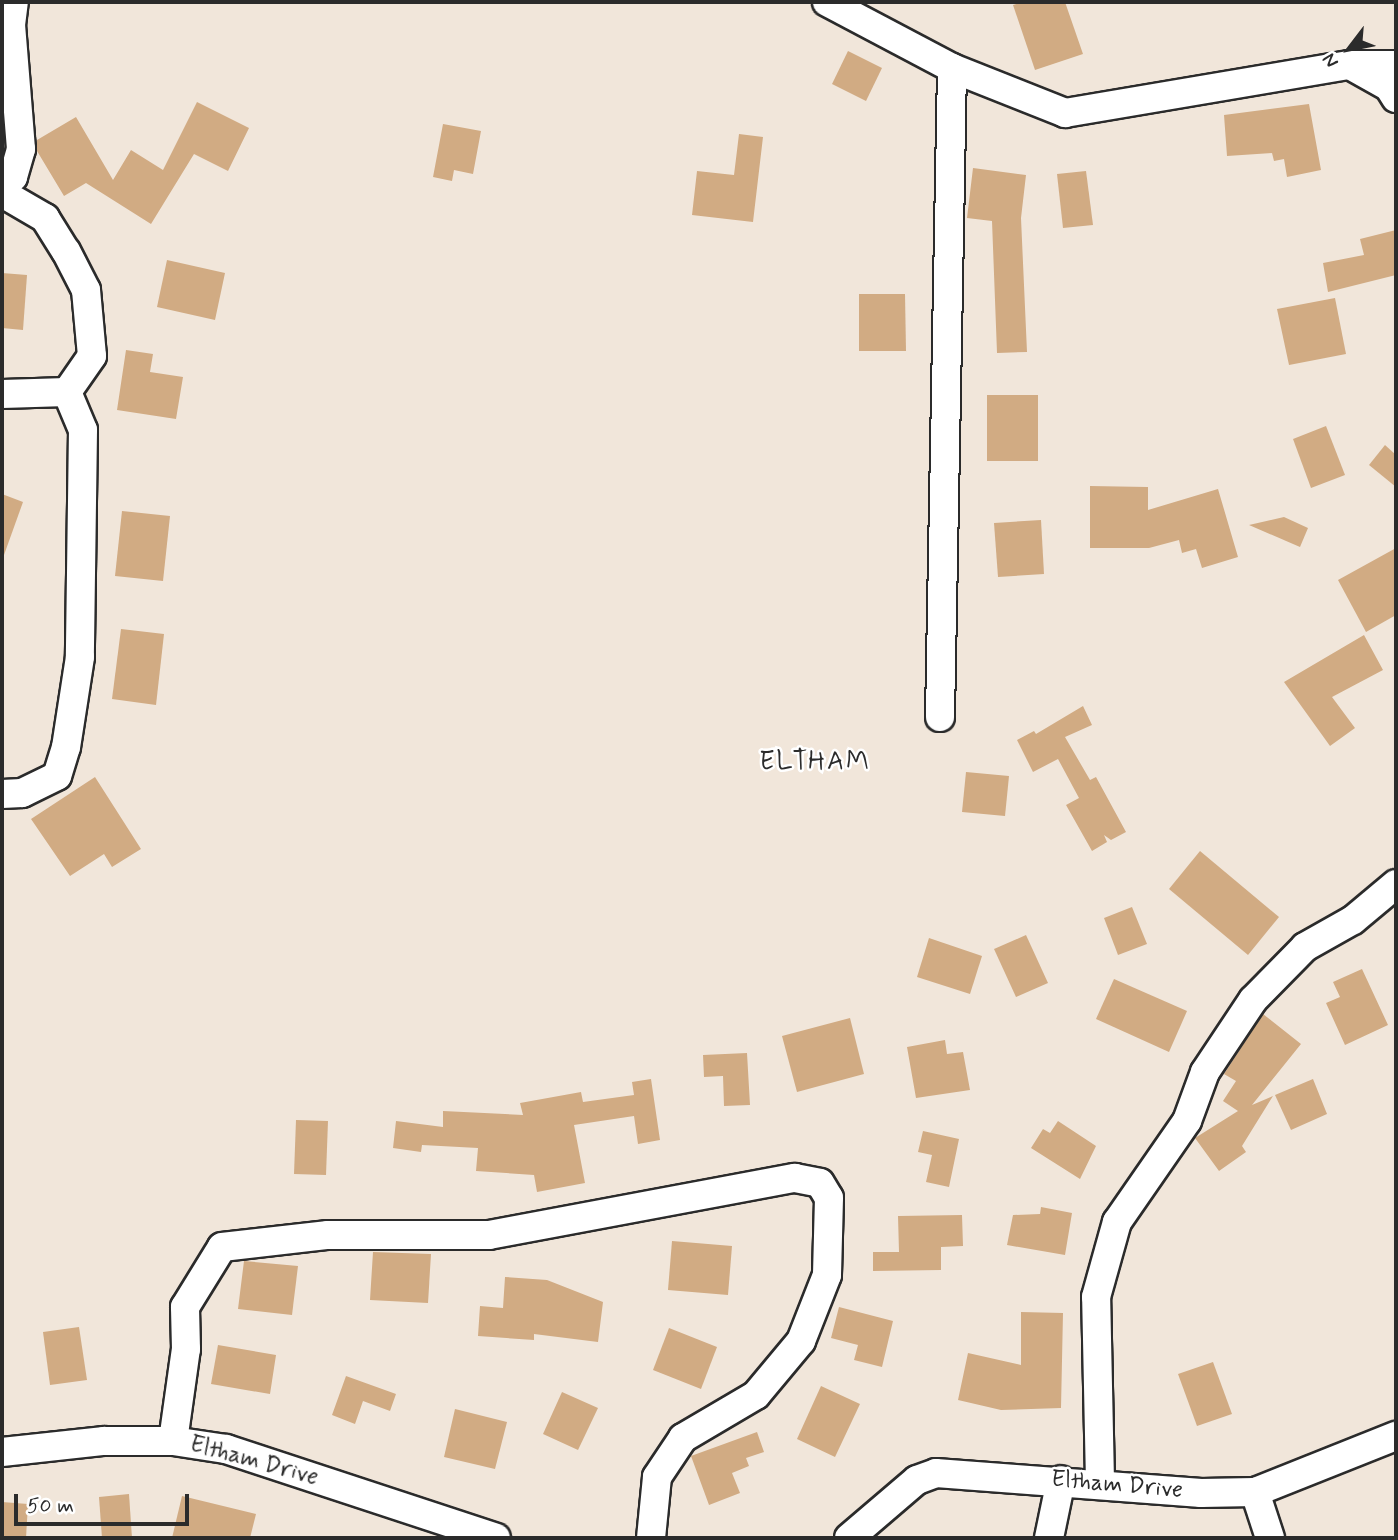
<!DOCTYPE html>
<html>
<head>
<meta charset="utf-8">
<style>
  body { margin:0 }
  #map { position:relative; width:1398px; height:1540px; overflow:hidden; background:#f1e6da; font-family:Mynerve,sans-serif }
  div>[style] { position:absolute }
  .building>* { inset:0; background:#d1ab83 }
  .roads { filter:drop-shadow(2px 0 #2b2b2b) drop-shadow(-2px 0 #2b2b2b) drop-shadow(0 2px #2b2b2b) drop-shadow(0 -2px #2b2b2b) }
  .street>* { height:28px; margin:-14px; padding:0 14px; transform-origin:14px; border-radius:14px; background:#fff }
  span { translate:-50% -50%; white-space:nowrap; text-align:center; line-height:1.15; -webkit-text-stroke:5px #fff; paint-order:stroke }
  .street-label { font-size:24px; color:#2b2b2b }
  .neighbourhood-label { font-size:26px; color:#2b2b2b; letter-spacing:2px }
  .frame { position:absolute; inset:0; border:4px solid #2b2b2b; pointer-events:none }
  .north { position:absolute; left:1314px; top:14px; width:70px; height:70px; -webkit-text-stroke:5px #fff; paint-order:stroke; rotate:238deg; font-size:19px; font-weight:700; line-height:28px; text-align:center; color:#2b2b2b }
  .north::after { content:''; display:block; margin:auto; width:24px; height:32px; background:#2b2b2b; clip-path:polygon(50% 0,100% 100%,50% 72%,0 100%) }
  .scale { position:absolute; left:14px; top:1494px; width:175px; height:32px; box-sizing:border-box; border:4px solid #2b2b2b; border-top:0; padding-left:9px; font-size:21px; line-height:24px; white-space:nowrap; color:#2b2b2b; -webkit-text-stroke:5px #fff; paint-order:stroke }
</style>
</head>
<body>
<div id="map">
  <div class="building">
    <div style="clip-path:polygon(1023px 2px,1065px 2px,1083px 54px,1035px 70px,1013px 5px)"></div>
    <div style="clip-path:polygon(848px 51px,882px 68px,866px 101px,832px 84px)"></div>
    <div style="clip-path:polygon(197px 102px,249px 128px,228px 171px,194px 154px,151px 224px,86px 183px,64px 196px,37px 151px,37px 140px,76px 117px,113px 180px,131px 150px,163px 170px)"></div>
    <div style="clip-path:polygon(1309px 104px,1321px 170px,1287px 177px,1284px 159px,1274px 161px,1272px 153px,1227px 156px,1224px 115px)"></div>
    <div style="clip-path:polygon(443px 124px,481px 131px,473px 174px,454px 170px,452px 181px,433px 177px)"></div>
    <div style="clip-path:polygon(739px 134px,763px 137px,753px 222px,692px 215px,697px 171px,734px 175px)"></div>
    <div style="clip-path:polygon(973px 168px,1026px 175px,1021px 218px,1027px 352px,997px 353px,992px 221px,967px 218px)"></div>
    <div style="clip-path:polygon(1086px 171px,1093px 225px,1063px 228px,1057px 174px)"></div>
    <div style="clip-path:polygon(1396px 230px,1396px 275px,1328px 292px,1323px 263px,1364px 255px,1360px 239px)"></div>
    <div style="clip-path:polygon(167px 260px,225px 273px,215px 320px,157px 307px)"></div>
    <div style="clip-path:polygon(2px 273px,27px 275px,23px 330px,2px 328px)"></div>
    <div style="clip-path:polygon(859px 294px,905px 294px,906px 351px,859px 351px)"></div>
    <div style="clip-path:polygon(1335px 298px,1346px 354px,1289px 365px,1277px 309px)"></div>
    <div style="clip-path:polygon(126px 350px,153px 354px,150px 372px,183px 377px,176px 419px,117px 410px)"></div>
    <div style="clip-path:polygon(987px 395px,1038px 395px,1038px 461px,987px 461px)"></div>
    <div style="clip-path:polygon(1326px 426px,1345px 475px,1311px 488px,1293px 439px)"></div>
    <div style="clip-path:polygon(1385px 445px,1396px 455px,1396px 487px,1369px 465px)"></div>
    <div style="clip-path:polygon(1090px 486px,1148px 487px,1148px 510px,1218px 489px,1238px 557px,1202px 568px,1196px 549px,1182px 553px,1179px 540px,1149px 548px,1090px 548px)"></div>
    <div style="clip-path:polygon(2px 494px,23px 502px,4px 555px,2px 555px)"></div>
    <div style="clip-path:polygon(122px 511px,170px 516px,163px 581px,115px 576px)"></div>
    <div style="clip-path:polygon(1284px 517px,1308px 528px,1300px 547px,1249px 525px)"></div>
    <div style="clip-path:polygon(1041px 520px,1044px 574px,998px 577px,994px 523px)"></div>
    <div style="clip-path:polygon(1396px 548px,1396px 615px,1366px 632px,1338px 580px)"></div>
    <div style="clip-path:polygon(121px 629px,164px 634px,156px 705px,112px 699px)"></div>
    <div style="clip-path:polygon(1364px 635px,1383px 670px,1332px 697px,1355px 728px,1330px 746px,1284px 682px)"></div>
    <div style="clip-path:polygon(1083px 706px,1092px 725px,1065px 737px,1090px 780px,1096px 777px,1126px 832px,1111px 840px,1104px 835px,1107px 842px,1092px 851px,1066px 805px,1079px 798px,1058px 759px,1033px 772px,1017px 740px,1034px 731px,1036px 734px)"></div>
    <div style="clip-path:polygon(966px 772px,1009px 776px,1005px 816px,962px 812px)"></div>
    <div style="clip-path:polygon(95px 777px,141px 849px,112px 867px,104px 854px,70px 876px,31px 819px)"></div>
    <div style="clip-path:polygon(1200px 851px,1279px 917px,1248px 955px,1169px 889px)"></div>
    <div style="clip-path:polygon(1132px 907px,1147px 944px,1118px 955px,1104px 918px)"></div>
    <div style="clip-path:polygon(1026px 935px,1048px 983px,1016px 997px,994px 949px)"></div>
    <div style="clip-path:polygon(929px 938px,982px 956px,970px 994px,917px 977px)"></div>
    <div style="clip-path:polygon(1362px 969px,1388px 1025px,1345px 1045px,1326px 1003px,1340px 997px,1333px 982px)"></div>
    <div style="clip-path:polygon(1114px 979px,1187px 1011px,1169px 1052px,1096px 1019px)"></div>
    <div style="clip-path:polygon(1263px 1014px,1301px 1044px,1252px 1105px,1273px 1096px,1242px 1146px,1246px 1152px,1219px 1171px,1195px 1138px,1238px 1111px,1223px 1101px,1236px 1081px,1224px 1074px)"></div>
    <div style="clip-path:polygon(850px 1018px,864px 1074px,797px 1092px,782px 1036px)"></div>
    <div style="clip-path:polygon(945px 1040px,947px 1054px,963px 1052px,970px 1090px,916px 1098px,907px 1047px)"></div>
    <div style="clip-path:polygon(747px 1053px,750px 1105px,724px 1106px,723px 1076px,704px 1077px,703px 1055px)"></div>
    <div style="clip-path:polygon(651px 1079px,660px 1140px,638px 1144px,634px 1116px,574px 1125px,585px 1183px,537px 1192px,534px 1175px,476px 1171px,478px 1148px,422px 1145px,421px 1152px,393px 1148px,396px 1121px,443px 1127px,443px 1111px,523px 1115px,520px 1103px,581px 1092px,583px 1102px,634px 1095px,632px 1082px)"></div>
    <div style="clip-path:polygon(1313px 1079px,1327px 1114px,1291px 1130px,1275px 1095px)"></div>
    <div style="clip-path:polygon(296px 1120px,328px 1121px,326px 1175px,294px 1174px)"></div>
    <div style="clip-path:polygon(1058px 1121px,1096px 1146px,1080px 1179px,1031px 1148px,1043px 1129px,1050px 1133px)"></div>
    <div style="clip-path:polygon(923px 1131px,959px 1139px,949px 1187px,926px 1182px,932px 1155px,918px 1152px)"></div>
    <div style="clip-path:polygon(1041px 1207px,1072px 1213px,1065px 1255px,1007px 1245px,1013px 1215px,1040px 1214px)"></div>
    <div style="clip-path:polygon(962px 1215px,963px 1246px,941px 1247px,941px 1270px,873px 1271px,873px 1252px,899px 1252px,898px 1216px)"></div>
    <div style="clip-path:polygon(672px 1241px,732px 1246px,728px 1295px,668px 1290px)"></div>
    <div style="clip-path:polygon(373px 1252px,431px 1254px,428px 1303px,370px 1300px)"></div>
    <div style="clip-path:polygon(244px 1261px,298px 1266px,292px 1315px,238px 1309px)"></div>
    <div style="clip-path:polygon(505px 1277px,547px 1280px,603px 1302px,598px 1342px,534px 1334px,534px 1340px,478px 1336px,480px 1306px,503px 1308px)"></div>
    <div style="clip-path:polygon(839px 1307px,893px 1321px,882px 1367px,854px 1360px,858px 1345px,831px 1338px)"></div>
    <div style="clip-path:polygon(1021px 1312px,1063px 1313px,1061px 1408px,1001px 1410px,958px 1400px,968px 1353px,1021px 1365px)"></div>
    <div style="clip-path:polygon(79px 1327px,87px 1380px,50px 1385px,43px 1332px)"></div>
    <div style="clip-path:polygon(669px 1328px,717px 1347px,701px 1389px,653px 1370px)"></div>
    <div style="clip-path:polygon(218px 1345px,276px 1355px,270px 1394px,211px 1384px)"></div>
    <div style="clip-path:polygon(1213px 1362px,1232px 1414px,1197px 1426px,1178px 1374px)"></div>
    <div style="clip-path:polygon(346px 1376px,396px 1394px,390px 1411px,363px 1401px,355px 1424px,332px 1415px)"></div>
    <div style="clip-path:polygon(821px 1386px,860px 1404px,835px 1457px,797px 1439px)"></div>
    <div style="clip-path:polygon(562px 1392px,598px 1408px,578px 1450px,543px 1434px)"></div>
    <div style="clip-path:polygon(455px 1409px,507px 1422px,495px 1469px,444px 1457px)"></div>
    <div style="clip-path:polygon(757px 1432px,764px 1452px,746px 1458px,749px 1466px,732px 1473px,740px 1493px,709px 1505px,691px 1456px)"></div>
    <div style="clip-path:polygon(129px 1494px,132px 1538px,102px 1538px,99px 1497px)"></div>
    <div style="clip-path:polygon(182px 1496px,256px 1514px,250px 1538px,172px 1538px)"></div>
    <div style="clip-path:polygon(2px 1502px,28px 1504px,26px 1538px,2px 1538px)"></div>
  </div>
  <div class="roads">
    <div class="street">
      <div style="left:827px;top:2px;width:141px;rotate:27.8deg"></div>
      <div style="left:952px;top:68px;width:122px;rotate:21.7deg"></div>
      <div style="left:1065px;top:113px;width:289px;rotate:-9.6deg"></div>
      <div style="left:1396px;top:65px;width:46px;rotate:180deg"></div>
      <div style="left:1350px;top:65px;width:45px;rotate:29.4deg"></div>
      <div style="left:1389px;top:87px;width:13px;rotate:58deg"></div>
      <div style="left:2px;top:184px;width:13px;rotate:-32deg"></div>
      <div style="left:13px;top:177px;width:29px;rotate:-74deg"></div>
      <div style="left:21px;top:149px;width:124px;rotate:-94.6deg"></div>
      <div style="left:11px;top:25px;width:23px;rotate:-83deg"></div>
      <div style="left:2px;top:193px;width:50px;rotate:30.2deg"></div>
      <div style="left:45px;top:218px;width:39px;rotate:58deg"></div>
      <div style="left:66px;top:251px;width:44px;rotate:62.9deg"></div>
      <div style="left:86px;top:290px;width:66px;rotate:84.8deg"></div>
      <div style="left:92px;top:356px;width:44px;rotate:124.8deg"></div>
      <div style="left:67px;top:392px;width:41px;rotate:67.2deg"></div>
      <div style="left:83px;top:430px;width:227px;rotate:90.8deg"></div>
      <div style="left:80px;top:657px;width:91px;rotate:98.8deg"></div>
      <div style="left:66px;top:747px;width:30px;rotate:107deg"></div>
      <div style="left:57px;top:776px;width:39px;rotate:154deg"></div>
      <div style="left:22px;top:793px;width:20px;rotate:177deg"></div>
      <div style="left:2px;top:394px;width:65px;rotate:-1.8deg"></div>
      <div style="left:940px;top:717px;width:649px;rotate:-88.94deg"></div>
      <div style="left:173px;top:1441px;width:93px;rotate:-82deg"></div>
      <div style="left:186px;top:1349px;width:42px;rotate:-91.4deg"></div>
      <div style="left:185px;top:1307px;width:70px;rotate:-58.3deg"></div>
      <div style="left:222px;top:1247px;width:107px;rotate:-6.5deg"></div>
      <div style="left:328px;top:1235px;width:161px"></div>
      <div style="left:489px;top:1235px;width:311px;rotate:-10.6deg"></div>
      <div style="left:795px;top:1178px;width:25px;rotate:11deg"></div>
      <div style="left:820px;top:1183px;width:17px;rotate:59deg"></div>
      <div style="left:829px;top:1198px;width:77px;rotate:91.5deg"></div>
      <div style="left:827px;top:1275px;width:71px;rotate:111.5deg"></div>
      <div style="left:801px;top:1341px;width:70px;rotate:129.8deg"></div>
      <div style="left:756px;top:1395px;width:85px;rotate:149.5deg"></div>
      <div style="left:683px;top:1438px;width:47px;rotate:123.7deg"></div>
      <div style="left:657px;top:1477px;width:61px;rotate:95.6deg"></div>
      <div style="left:2px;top:1452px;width:103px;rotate:-6.2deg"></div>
      <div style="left:104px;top:1441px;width:69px"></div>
      <div style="left:173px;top:1441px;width:54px;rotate:8.6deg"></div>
      <div style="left:226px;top:1449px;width:284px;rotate:18.2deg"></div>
      <div style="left:1100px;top:1482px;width:185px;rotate:-91.2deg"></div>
      <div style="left:1096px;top:1297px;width:78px;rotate:-74.4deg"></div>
      <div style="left:1117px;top:1222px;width:123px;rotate:-55.3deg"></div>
      <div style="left:1187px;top:1121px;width:52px;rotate:-69.8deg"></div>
      <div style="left:1205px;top:1072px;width:87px;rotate:-56.3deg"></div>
      <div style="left:1253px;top:1000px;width:74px;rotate:-45.5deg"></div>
      <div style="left:1305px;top:947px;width:55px;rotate:-29.4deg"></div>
      <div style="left:1353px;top:920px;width:56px;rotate:-39.9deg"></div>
      <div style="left:1255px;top:1492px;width:48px;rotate:71.9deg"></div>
      <div style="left:849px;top:1538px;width:89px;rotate:-40.5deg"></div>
      <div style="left:917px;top:1480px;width:20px;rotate:-20deg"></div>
      <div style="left:936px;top:1473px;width:266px;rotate:4.3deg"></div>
      <div style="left:1201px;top:1493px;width:54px;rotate:-1.1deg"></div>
      <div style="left:1255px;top:1492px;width:152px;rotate:-21.7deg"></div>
      <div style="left:1049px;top:1538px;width:59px;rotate:-78.3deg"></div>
    </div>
  </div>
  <div class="street-label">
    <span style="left:254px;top:1461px;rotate:15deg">Eltham Drive</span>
    <span style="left:1117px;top:1485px;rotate:5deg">Eltham Drive</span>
  </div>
  <div class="neighbourhood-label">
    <span style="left:815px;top:763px">ELTHAM</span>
  </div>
  <div class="frame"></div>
  <div class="north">N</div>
  <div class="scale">50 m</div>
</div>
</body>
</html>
